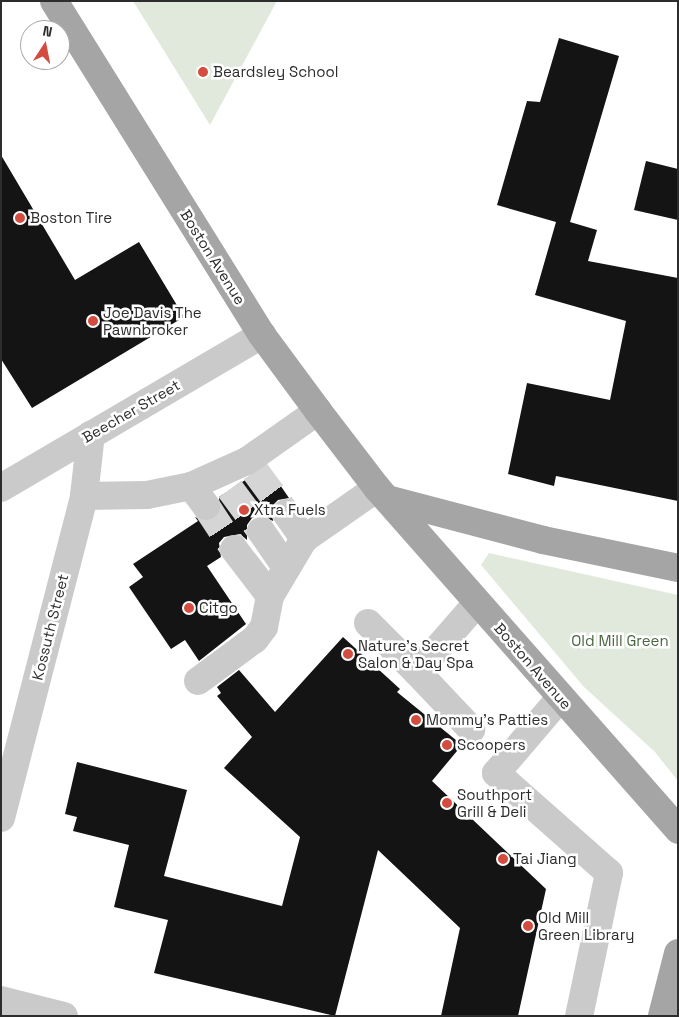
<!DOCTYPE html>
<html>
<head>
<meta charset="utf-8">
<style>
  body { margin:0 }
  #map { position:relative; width:679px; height:1017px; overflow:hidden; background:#fff; font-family:"Space Grotesk",sans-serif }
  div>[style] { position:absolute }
  .green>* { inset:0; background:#e1e9dc }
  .building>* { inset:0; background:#141414 }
  .minor-tunnel>* { height:28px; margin-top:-14px; transform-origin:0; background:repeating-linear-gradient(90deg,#d5d5d5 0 28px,transparent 0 42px) }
  .minor>* { height:28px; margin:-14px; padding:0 14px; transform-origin:14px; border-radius:14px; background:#cacaca }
  .major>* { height:28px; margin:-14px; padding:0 14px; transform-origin:14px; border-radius:14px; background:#a5a5a5 }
  .dots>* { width:14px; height:14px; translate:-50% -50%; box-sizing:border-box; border:2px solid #fff; border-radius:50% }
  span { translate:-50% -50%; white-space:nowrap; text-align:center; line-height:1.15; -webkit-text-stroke:5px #fff; paint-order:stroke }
  .poi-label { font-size:15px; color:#2d2d2d }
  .left { translate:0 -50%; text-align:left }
  .street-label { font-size:15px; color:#2d2d2d }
  .park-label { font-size:15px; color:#4a643f }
  .frame { position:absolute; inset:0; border:2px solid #2d2d2d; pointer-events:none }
  .north { position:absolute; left:20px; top:20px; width:50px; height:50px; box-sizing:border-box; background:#fff; border:1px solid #ababab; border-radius:50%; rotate:11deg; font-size:14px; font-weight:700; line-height:20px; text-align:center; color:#2d2d2d }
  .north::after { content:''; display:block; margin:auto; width:18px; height:22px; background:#d44b3f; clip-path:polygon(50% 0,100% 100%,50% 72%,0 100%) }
</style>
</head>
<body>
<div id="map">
  <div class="green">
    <div style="clip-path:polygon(133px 1px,277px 1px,210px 125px)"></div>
    <div style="clip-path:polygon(489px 553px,678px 595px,678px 781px,655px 752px,584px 687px,481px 565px)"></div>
  </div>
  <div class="building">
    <div style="clip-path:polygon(559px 38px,619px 56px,570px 222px,597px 230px,588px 261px,678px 278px,678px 501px,556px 476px,554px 486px,508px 474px,527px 383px,610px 400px,626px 321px,535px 295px,556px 222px,497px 205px,527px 101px,540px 102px)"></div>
    <div style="clip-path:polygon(1px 155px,75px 280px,139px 242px,184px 317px,32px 408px,1px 359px)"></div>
    <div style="clip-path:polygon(646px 161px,678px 169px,678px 220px,634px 210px)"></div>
    <div style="clip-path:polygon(267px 466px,289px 498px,278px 500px,272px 506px,273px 521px,260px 515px,252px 518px,247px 525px,247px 540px,240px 534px,224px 537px,219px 543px,221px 557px,207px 566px,246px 624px,199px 661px,185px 640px,171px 649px,129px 587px,143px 577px,133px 564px,198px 521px,195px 517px,207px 522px,215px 519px,220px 512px,219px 497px)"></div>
    <div style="clip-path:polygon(343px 637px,400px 689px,397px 692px,462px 745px,432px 781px,546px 889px,518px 1016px,441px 1016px,460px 928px,378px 850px,335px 1016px,154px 973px,168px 920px,114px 907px,129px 845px,73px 831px,77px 817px,65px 814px,77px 762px,187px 790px,164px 876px,282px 906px,300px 837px,224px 768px,252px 737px,217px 696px,221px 693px,217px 687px,239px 670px,275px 712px)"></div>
  </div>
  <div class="minor-tunnel">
    <div style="left:255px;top:471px;width:52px;rotate:53.6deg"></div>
    <div style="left:230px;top:489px;width:52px;rotate:53.6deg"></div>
    <div style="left:206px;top:506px;width:51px;rotate:56.9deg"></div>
  </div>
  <div class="minor">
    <div style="left:191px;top:486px;width:25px;rotate:53deg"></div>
    <div style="left:1px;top:488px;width:303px;rotate:-30.4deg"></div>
    <div style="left:84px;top:496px;width:63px;rotate:-0.9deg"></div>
    <div style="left:147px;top:495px;width:45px;rotate:-11.6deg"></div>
    <div style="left:191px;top:486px;width:61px;rotate:-24.1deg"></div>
    <div style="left:247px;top:461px;width:87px;rotate:-35.2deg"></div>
    <div style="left:286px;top:513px;width:32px;rotate:55deg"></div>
    <div style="left:261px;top:531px;width:42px;rotate:55.6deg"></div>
    <div style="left:234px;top:549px;width:59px;rotate:52.5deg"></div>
    <div style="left:368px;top:623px;width:69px;rotate:45deg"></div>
    <div style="left:417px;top:672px;width:91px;rotate:-49deg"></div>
    <div style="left:417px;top:672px;width:79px;rotate:46.5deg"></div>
    <div style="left:198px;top:681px;width:71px;rotate:-36.4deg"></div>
    <div style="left:255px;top:639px;width:15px;rotate:-53deg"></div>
    <div style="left:264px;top:627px;width:32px;rotate:-79deg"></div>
    <div style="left:270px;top:596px;width:66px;rotate:-59.2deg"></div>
    <div style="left:304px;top:539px;width:89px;rotate:-34.9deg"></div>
    <div style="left:561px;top:697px;width:100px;rotate:130.5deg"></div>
    <div style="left:496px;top:773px;width:151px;rotate:41.5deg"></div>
    <div style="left:609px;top:873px;width:146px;rotate:101.8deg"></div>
    <div style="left:1px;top:818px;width:333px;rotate:-75.5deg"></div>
    <div style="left:84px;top:496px;width:62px;rotate:-83.6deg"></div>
    <div style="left:1px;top:1000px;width:65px;rotate:14.3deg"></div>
  </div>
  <div class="major">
    <div style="left:54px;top:1px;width:393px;rotate:58.1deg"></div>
    <div style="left:262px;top:335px;width:94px;rotate:53.6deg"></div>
    <div style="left:318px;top:411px;width:97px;rotate:52.5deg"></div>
    <div style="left:377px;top:488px;width:456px;rotate:48.6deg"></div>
    <div style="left:391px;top:500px;width:157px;rotate:14.7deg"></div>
    <div style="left:543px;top:540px;width:138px;rotate:11.7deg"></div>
    <div style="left:662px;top:1016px;width:65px;rotate:-75.7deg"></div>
  </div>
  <div class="dots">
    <div style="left:203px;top:72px;background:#d44b3f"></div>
    <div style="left:20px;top:218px;background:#d44b3f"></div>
    <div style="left:93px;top:321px;background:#d44b3f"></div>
    <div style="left:244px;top:510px;background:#d44b3f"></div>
    <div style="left:189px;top:608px;background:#d44b3f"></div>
    <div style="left:348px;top:654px;background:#d44b3f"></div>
    <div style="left:416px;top:720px;background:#d44b3f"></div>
    <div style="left:447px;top:745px;background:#d44b3f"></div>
    <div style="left:447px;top:803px;background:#d44b3f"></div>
    <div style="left:503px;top:859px;background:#d44b3f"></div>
    <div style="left:528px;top:926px;background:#d44b3f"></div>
  </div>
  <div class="poi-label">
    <span class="left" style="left:213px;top:72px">Beardsley School</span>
    <span class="left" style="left:30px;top:218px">Boston Tire</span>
    <span class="left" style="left:103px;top:321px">Joe Davis The<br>Pawnbroker</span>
    <span class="left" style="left:254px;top:510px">Xtra Fuels</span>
    <span class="left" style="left:199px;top:608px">Citgo</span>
    <span class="left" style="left:358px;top:654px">Nature's Secret<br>Salon &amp; Day Spa</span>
    <span class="left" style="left:426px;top:720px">Mommy's Patties</span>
    <span class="left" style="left:457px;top:745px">Scoopers</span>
    <span class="left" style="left:457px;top:803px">Southport<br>Grill &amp; Deli</span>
    <span class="left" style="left:513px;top:859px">Tai Jiang</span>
    <span class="left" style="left:538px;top:926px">Old Mill<br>Green Library</span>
  </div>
  <div class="street-label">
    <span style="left:213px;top:257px;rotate:58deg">Boston Avenue</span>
    <span style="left:131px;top:411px;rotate:-30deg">Beecher Street</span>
    <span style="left:50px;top:627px;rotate:-76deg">Kossuth Street</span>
    <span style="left:533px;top:666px;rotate:49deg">Boston Avenue</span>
  </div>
  <div class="park-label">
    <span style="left:620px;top:641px">Old Mill Green</span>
  </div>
  <div class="frame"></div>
  <div class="north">N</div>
</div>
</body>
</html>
